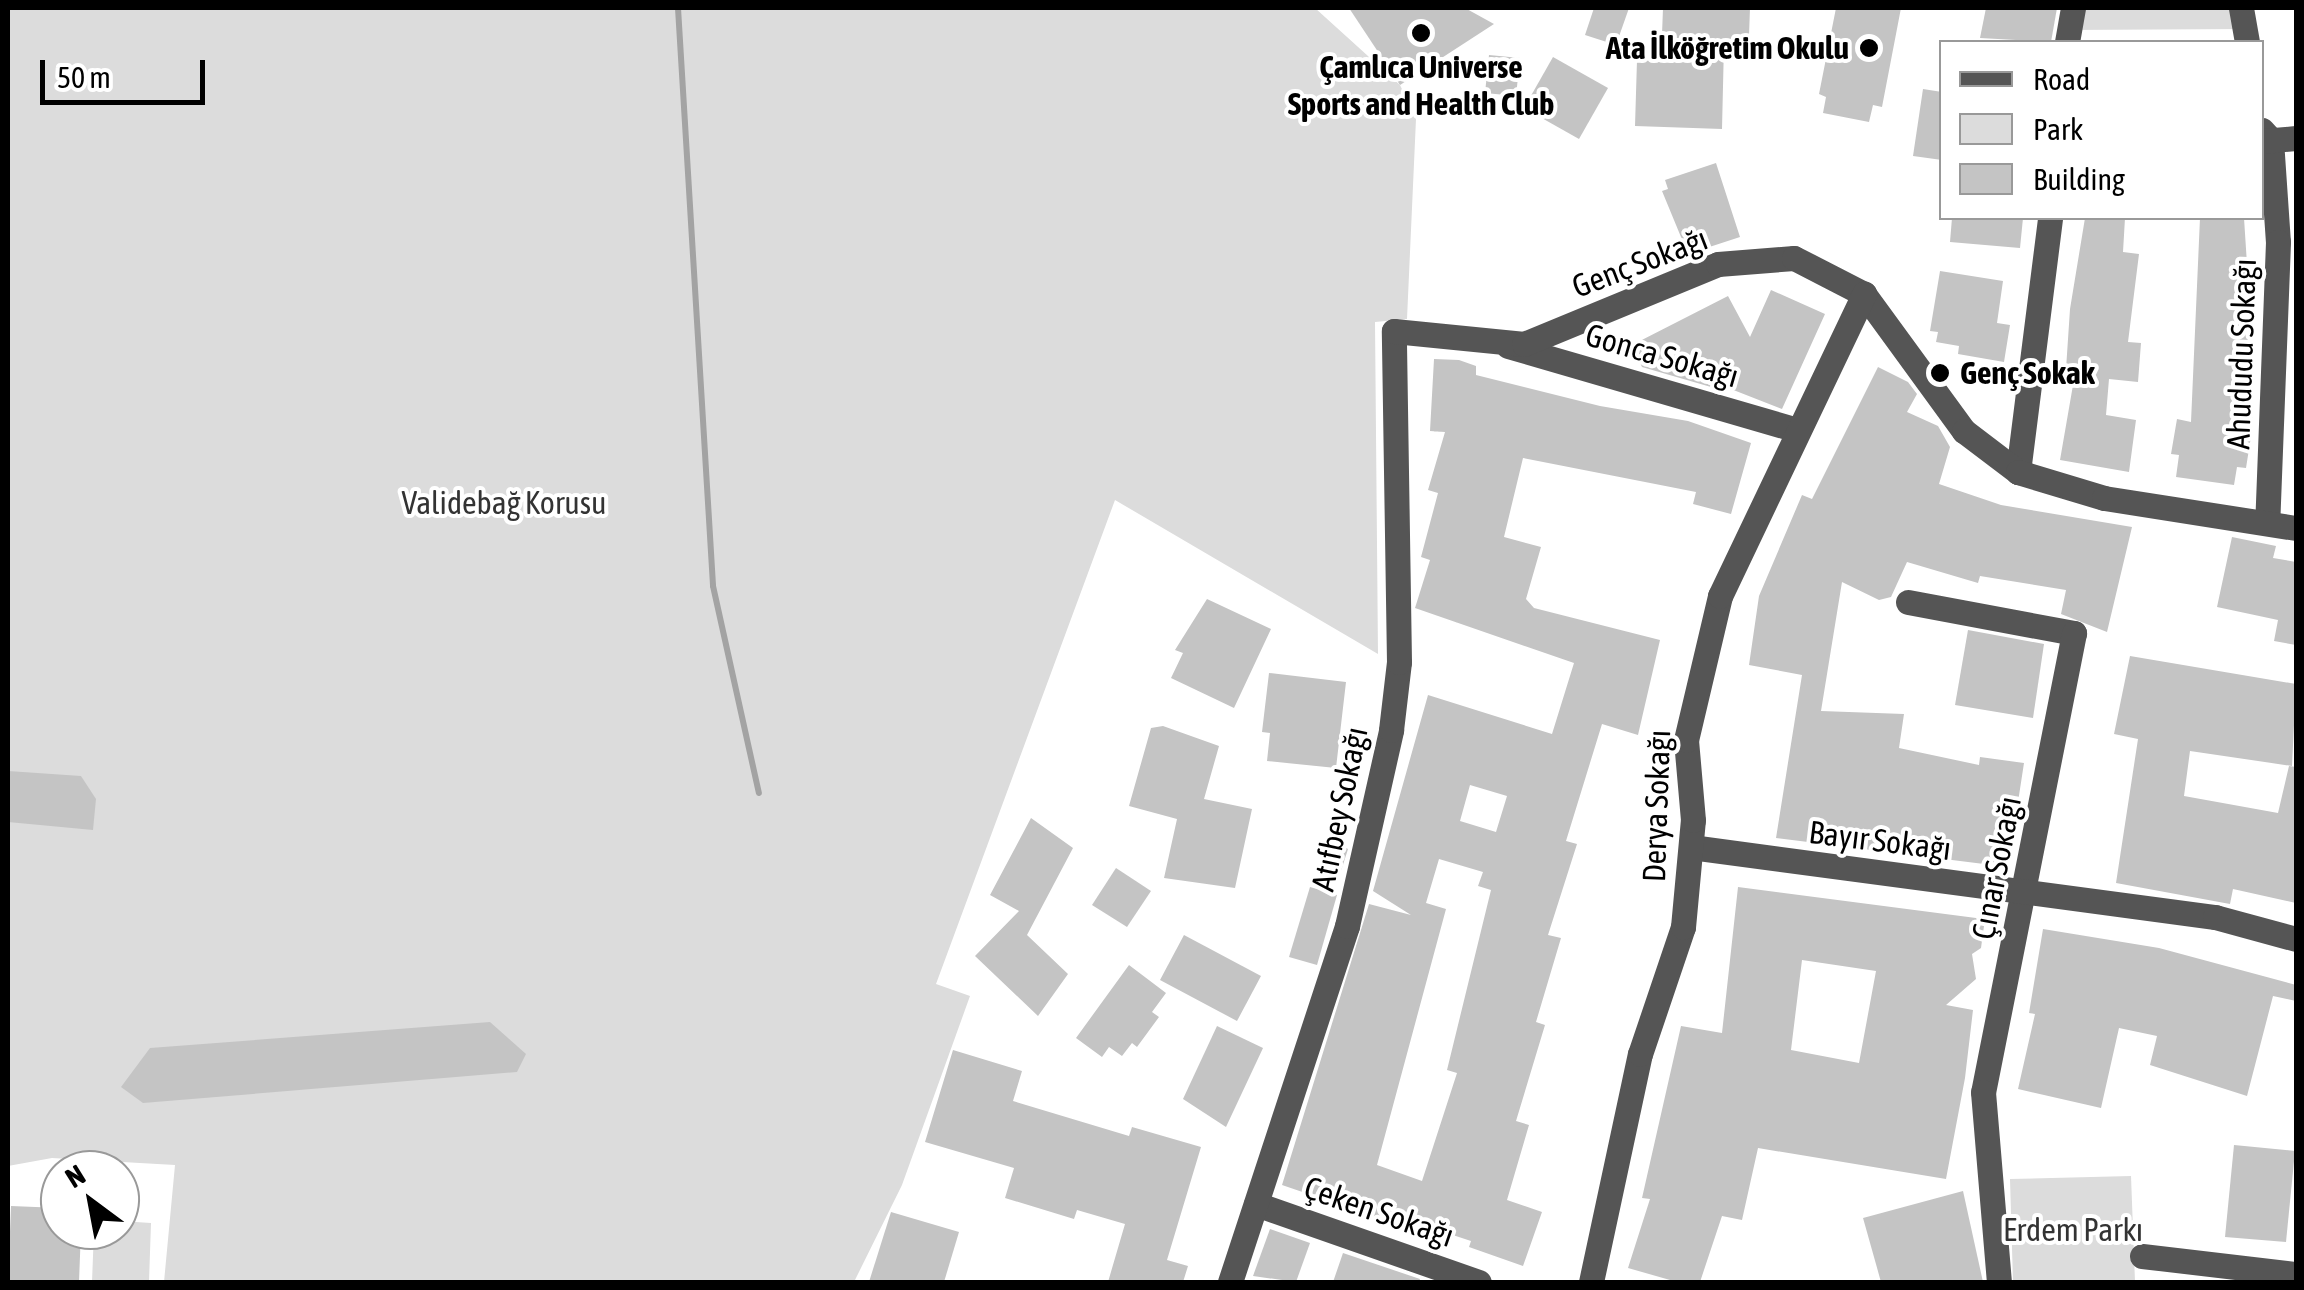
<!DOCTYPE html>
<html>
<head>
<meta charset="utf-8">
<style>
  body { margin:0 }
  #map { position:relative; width:2304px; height:1290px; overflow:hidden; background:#fff; font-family:"Asap Condensed",sans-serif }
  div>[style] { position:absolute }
  .green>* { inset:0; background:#dcdcdc }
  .stream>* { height:6px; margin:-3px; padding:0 3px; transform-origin:3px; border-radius:3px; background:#a3a3a3 }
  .building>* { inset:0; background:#c4c4c4 }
  .minor>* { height:25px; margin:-12.5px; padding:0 12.5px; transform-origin:12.5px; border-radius:12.5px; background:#555 }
  .dots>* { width:28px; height:28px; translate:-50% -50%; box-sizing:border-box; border:5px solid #fff; border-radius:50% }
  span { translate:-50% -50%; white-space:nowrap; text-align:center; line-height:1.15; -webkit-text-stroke:8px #fff; paint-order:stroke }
  .poi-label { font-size:32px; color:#000; font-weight:700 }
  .right { translate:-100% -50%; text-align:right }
  .left { translate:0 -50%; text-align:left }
  .street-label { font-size:32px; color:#000 }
  .park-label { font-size:32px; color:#333 }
  .frame { position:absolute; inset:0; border:10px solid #000; pointer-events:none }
  .legend { position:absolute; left:1939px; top:40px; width:325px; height:180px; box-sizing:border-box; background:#fff; border:2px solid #999; margin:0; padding:12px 18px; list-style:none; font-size:30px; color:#000 }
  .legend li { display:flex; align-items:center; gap:20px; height:50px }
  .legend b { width:50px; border:2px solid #999 }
  .north { position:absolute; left:40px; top:1150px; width:100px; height:100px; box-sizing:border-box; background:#fff; border:2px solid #999; border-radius:50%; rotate:328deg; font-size:28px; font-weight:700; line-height:40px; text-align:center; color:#000 }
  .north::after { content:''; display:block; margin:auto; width:35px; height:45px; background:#000; clip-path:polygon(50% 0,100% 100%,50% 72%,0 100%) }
  .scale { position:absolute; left:40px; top:60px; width:165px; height:45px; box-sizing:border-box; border:5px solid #000; border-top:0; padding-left:12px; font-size:30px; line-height:35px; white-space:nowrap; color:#000; -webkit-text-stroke:8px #fff; paint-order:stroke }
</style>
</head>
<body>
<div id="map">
  <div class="green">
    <div style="clip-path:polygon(8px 8px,1315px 8px,1400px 85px,1416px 119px,1407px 319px,1375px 322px,1378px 654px,1115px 500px,936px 984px,970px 996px,902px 1185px,854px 1282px,164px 1282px,175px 1165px,52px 1158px,8px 1166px)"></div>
    <div style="clip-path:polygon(2073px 8px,2241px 8px,2245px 29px,2068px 30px)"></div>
    <div style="clip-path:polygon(2131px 1176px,2135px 1282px,2013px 1282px,2010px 1179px)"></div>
    <div style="clip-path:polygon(120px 1221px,151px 1223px,149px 1282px,92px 1282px,94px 1230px,120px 1230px)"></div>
  </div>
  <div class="stream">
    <div style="left:678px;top:8px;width:579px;rotate:86.53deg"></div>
    <div style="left:713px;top:586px;width:212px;rotate:77.5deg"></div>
  </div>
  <div class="building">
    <div style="clip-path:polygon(1349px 8px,1465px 8px,1494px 24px,1400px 85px)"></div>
    <div style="clip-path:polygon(1594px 8px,1629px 8px,1616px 45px,1585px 35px)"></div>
    <div style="clip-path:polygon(1663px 8px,1750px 8px,1749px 36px,1724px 44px,1722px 129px,1635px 126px,1637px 60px,1661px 61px)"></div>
    <div style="clip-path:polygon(1836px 8px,1901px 8px,1882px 107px,1873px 105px,1869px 122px,1823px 113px,1826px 97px,1819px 94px)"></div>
    <div style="clip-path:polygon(1986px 8px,2057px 8px,2051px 42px,1980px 38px)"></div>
    <div style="clip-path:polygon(1489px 55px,1520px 58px,1516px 96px,1485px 93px)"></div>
    <div style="clip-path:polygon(1553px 57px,1608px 88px,1579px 139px,1524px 108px)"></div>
    <div style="clip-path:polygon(1923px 89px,1942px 92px,1942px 160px,1913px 156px)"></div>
    <div style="clip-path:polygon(1716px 163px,1740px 237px,1688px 254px,1662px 191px,1668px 189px,1665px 180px)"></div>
    <div style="clip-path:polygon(1952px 218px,2023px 218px,2020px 248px,1950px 242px)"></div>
    <div style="clip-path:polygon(2085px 218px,2125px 218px,2123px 252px,2139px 254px,2128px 342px,2141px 343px,2138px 382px,2109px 379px,2106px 415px,2136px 420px,2129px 472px,2060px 460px,2073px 385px,2065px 384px,2070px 309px)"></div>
    <div style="clip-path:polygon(2200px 218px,2244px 218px,2247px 264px,2255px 264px,2252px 430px,2246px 468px,2237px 467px,2234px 485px,2176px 477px,2179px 455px,2171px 454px,2177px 419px,2191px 422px)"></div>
    <div style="clip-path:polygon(1940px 271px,2003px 281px,1997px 323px,2010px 325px,2004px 362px,1958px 354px,1959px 346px,1936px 342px,1938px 332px,1930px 331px)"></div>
    <div style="clip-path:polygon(1771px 290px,1825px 314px,1782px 409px,1713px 382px,1711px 387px,1642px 367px,1632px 345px,1728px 296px,1750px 337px)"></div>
    <div style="clip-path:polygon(evenodd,1434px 359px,1459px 360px,1476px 366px,1476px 375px,1600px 406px,1688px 421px,1751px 443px,1731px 514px,1693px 504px,1696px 492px,1523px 458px,1504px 537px,1541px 547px,1526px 599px,1534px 608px,1660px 640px,1638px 735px,1602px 724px,1566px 841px,1577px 844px,1548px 935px,1561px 938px,1536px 1022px,1545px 1025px,1516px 1121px,1529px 1125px,1507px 1200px,1542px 1212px,1523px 1266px,1469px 1247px,1471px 1241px,1392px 1215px,1390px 1222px,1282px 1185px,1369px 904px,1411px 915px,1373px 891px,1428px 695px,1552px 734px,1574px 663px,1415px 608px,1430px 560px,1421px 557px,1438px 493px,1428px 490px,1445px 432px,1430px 431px,1434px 359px,1470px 785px,1507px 796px,1496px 832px,1460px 821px,1470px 785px,1434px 359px,1439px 859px,1483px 872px,1478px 886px,1491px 890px,1447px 1070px,1457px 1073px,1422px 1181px,1377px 1165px,1446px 909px,1426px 903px,1439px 859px)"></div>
    <div style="clip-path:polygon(1878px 367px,1908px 382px,1917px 394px,1907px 412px,1938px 426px,1950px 447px,1939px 484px,2001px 505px,2132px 527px,2107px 632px,2061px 614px,2066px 590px,1980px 576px,1978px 583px,1907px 562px,1891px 597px,1879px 600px,1842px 582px,1821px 711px,1904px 714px,1899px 748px,1979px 765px,1980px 757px,2024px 763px,2008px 867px,1776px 838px,1802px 675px,1749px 665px,1759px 596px,1802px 495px,1812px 499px)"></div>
    <div style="clip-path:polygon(2232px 537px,2276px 546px,2273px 558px,2296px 562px,2296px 645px,2274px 641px,2278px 620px,2217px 607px)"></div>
    <div style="clip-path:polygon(1207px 599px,1271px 629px,1234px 708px,1171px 678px,1183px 653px,1175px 650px)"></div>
    <div style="clip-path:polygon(1968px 630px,2044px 644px,2033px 718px,1955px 705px)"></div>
    <div style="clip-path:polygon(2130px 656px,2296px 684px,2292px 766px,2190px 751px,2184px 796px,2278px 813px,2289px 766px,2296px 767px,2296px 903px,2233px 889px,2230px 904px,2116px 883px,2138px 739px,2114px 734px)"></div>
    <div style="clip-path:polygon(1269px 673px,1346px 682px,1336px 768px,1267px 761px,1270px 733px,1262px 732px)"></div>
    <div style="clip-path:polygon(1163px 726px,1219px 746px,1204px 799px,1252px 809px,1235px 888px,1164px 878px,1177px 819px,1129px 806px,1151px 728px)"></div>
    <div style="clip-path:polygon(8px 771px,81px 776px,96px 799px,93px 830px,8px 822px)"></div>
    <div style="clip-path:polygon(1031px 818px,1073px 848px,1027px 935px,1068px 974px,1038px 1016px,975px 956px,1019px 911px,990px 895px)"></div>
    <div style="clip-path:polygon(1337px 843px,1348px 849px,1341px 871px,1325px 861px)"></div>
    <div style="clip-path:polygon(1116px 868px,1151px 891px,1127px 927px,1092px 905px)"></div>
    <div style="clip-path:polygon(1310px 887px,1337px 895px,1317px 965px,1289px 957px)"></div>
    <div style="clip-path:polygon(evenodd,1738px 887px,1976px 918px,1984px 926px,1981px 948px,1972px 954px,1976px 979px,1946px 1005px,1973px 1010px,1965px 1078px,1946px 1179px,1758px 1148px,1742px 1220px,1722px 1216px,1700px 1282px,1677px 1282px,1628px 1268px,1650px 1199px,1642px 1198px,1681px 1026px,1722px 1033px,1738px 887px,1802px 960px,1876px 971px,1859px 1063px,1791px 1050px,1802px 960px)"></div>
    <div style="clip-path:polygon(2043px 929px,2159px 948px,2296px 985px,2296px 1001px,2273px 996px,2247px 1096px,2150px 1065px,2157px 1036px,2119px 1028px,2101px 1108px,2018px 1089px,2035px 1014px,2029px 1013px)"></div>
    <div style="clip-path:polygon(1184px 935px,1261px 976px,1237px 1021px,1160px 980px)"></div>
    <div style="clip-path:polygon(1129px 965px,1166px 993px,1152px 1012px,1159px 1017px,1137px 1047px,1132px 1043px,1122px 1056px,1109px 1047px,1102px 1057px,1076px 1038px)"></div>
    <div style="clip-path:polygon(490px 1022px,526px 1054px,517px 1072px,143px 1103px,121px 1087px,150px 1048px)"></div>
    <div style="clip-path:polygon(1217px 1026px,1263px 1048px,1226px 1127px,1183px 1099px)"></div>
    <div style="clip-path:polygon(953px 1050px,1022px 1071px,1013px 1101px,1129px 1136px,1132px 1127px,1201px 1147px,1167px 1260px,1188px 1266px,1183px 1282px,1108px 1282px,1125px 1224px,1077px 1210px,1074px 1219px,1005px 1198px,1014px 1168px,925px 1142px)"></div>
    <div style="clip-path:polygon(2234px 1145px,2295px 1151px,2286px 1242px,2225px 1237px)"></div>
    <div style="clip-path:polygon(1963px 1191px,1983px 1282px,1881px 1282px,1863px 1218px)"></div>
    <div style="clip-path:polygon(11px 1206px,60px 1208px,60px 1230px,81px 1230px,79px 1282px,8px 1282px)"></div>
    <div style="clip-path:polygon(891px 1212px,959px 1232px,944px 1282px,869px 1282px)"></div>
    <div style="clip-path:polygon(1270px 1229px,1310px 1243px,1296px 1282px,1253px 1276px)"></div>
    <div style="clip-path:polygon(1343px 1253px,1420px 1279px,1419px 1282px,1333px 1282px)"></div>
  </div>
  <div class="minor">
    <div style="left:2241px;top:8px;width:35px;rotate:80deg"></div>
    <div style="left:2067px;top:42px;width:35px;rotate:-80deg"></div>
    <div style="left:2262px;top:130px;width:13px;rotate:48deg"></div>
    <div style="left:2271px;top:140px;width:102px;rotate:86.1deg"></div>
    <div style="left:2278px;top:242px;width:281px;rotate:92.2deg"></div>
    <div style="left:2262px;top:141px;width:34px;rotate:-5deg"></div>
    <div style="left:1508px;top:346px;width:301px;rotate:16.2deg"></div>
    <div style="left:2018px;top:472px;width:256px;rotate:-82.8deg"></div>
    <div style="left:1908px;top:602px;width:169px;rotate:10.6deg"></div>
    <div style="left:2074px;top:633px;width:468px;rotate:101.2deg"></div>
    <div style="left:1983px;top:1092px;width:191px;rotate:85.2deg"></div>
    <div style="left:1691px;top:847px;width:529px;rotate:7.61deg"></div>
    <div style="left:2215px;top:917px;width:84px;rotate:15.2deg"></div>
    <div style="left:1256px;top:1204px;width:236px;rotate:19.3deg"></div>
    <div style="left:2142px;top:1256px;width:155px;rotate:6.7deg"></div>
    <div style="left:1230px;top:1282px;width:375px;rotate:-71.8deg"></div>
    <div style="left:1347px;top:926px;width:201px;rotate:-77.3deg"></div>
    <div style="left:1391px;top:730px;width:68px;rotate:-83.3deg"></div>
    <div style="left:1399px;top:662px;width:331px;rotate:-90.9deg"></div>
    <div style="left:1394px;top:331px;width:131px;rotate:5.7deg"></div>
    <div style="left:1524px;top:344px;width:210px;rotate:-22.4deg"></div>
    <div style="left:1718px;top:264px;width:76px;rotate:-4.5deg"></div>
    <div style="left:1794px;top:258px;width:79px;rotate:27.2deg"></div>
    <div style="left:1864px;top:294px;width:170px;rotate:53.9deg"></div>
    <div style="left:1964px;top:431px;width:68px;rotate:37.2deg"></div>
    <div style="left:2018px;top:472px;width:90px;rotate:16.8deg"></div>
    <div style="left:2104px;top:498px;width:194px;rotate:8.9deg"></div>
    <div style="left:1591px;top:1282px;width:233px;rotate:-77.9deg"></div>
    <div style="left:1640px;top:1054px;width:134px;rotate:-71.3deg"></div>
    <div style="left:1683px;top:927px;width:107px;rotate:-84.7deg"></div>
    <div style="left:1693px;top:820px;width:80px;rotate:-95deg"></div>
    <div style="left:1686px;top:740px;width:148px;rotate:-76.7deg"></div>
    <div style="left:1720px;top:596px;width:335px;rotate:-64.5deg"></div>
  </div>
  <div class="dots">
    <div style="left:1421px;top:33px;background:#000"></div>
    <div style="left:1869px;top:48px;background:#000"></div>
    <div style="left:1940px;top:373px;background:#000"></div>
  </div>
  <div class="poi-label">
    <span class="right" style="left:1849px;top:48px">Ata İlköğretim Okulu</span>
    <span style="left:1421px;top:86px">Çamlıca Universe<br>Sports and Health Club</span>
    <span class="left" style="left:1960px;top:373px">Genç Sokak</span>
  </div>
  <div class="street-label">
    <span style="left:1640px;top:263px;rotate:-21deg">Genç Sokağı</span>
    <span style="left:2242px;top:354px;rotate:-88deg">Ahududu Sokağı</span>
    <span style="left:1662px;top:356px;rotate:16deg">Gonca Sokağı</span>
    <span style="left:1657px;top:806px;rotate:-88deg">Derya Sokağı</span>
    <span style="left:1340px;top:809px;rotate:-78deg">Atıfbey Sokağı</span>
    <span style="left:1880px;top:841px;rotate:7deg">Bayır Sokağı</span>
    <span style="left:1997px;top:868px;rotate:-79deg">Çınar Sokağı</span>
    <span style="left:1379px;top:1212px;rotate:19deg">Çeken Sokağı</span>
  </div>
  <div class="park-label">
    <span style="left:504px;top:503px">Validebağ Korusu</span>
    <span style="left:2073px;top:1230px">Erdem Parkı</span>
  </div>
  <div class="frame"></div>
  <ul class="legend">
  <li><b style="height:12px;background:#555"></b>Road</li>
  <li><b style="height:28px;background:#dcdcdc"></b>Park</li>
  <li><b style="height:28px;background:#c4c4c4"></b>Building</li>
  </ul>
  <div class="north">N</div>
  <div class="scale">50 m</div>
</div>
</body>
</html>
